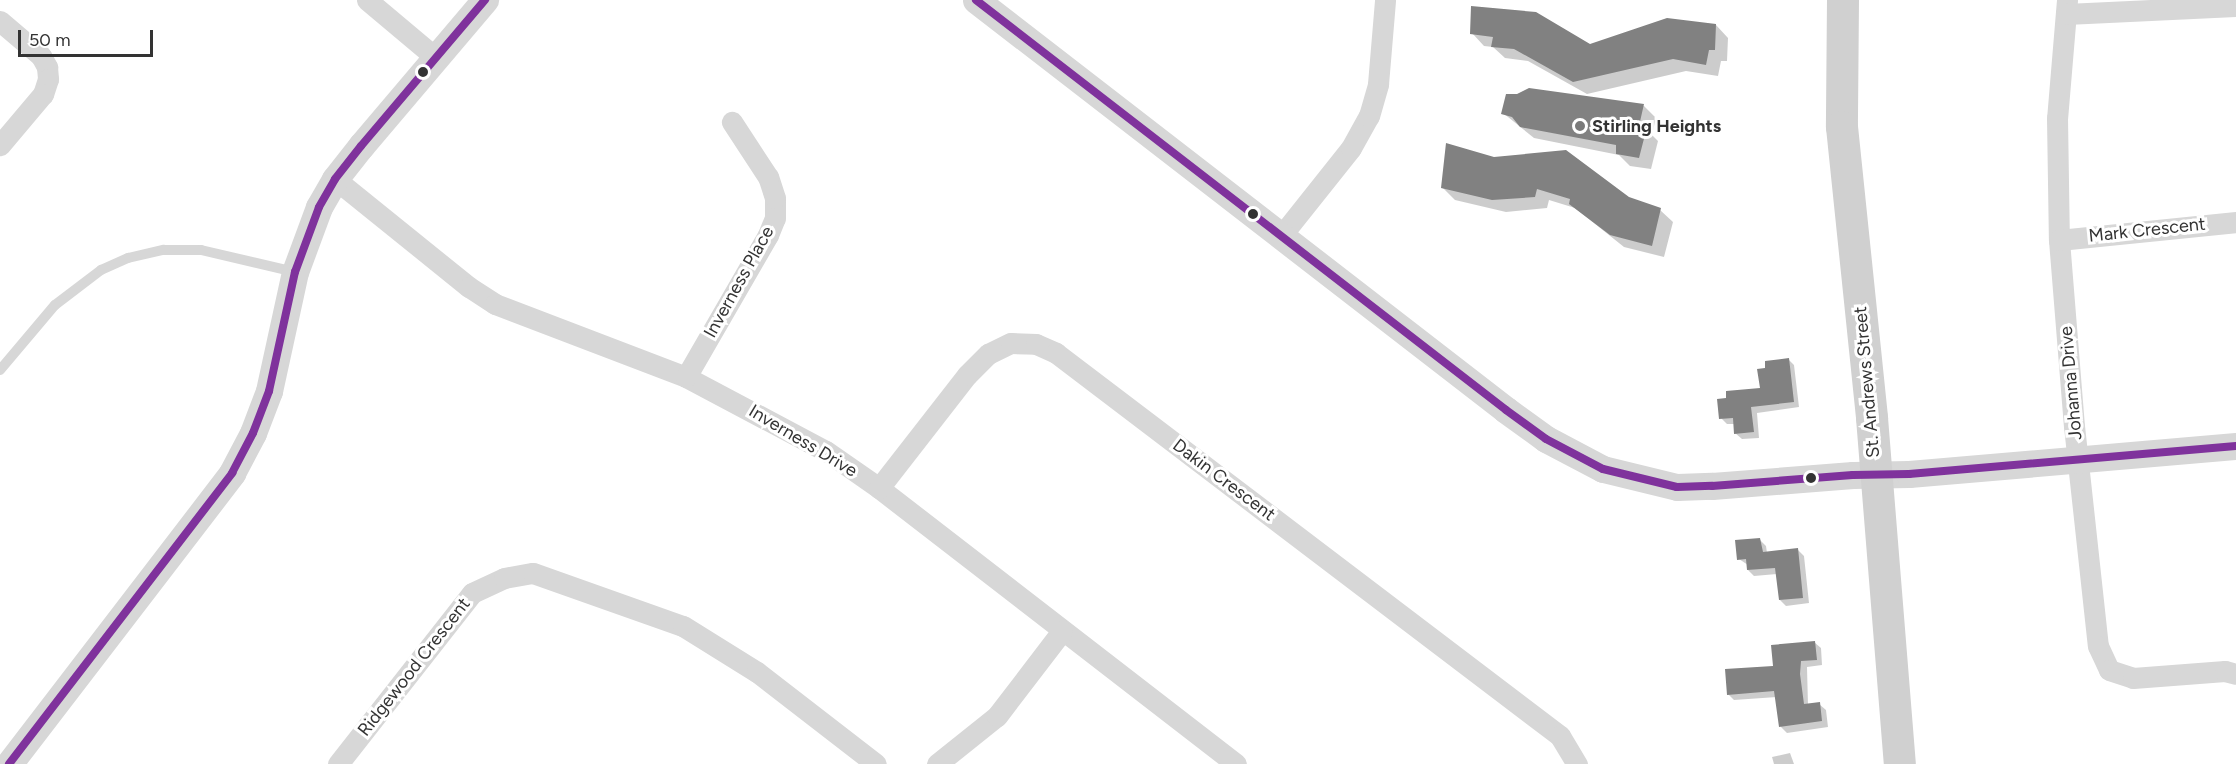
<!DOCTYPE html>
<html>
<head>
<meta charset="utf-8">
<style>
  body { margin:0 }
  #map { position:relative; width:2236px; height:764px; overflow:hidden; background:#fff; font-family:Figtree,sans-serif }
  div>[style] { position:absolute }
  .shadow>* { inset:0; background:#0003 }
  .building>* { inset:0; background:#818181 }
  .service>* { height:10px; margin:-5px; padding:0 5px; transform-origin:5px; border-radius:5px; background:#d7d7d7 }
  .minor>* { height:21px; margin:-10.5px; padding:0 10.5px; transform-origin:10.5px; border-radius:10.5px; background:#d7d7d7 }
  .tertiary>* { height:27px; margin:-13.5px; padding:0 13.5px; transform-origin:13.5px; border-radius:13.5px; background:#d7d7d7 }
  .secondary>* { height:32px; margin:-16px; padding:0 16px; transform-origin:16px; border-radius:16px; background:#d0d0d0 }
  .bus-1>* { height:8px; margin:-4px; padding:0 4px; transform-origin:4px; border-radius:4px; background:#7f329c }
  .dots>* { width:16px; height:16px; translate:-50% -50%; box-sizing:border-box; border:3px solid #fff; border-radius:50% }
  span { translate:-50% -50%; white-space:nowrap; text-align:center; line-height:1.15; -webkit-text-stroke:6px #fff; paint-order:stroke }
  .poi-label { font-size:18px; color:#333; font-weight:700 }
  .left { translate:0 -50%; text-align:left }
  .street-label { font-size:18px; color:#333 }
  .scale { position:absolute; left:18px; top:30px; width:135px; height:27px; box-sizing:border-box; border:3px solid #333; border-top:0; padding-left:8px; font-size:18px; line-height:21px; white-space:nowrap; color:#333; -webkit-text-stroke:4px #fff; paint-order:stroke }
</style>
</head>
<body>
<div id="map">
  <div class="shadow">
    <div style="clip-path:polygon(1716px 25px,1728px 38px,1727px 61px,1721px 61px,1718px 76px,1686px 71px,1587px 94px,1528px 61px,1505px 58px,1493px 47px,1484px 46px,1472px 33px,1589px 46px)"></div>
    <div style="clip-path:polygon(1529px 89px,1644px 106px,1656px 118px,1652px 135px,1658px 141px,1651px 169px,1630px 166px,1619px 155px,1534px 138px,1503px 113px,1518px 96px)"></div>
    <div style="clip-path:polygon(1447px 144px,1660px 210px,1673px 222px,1664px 257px,1624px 247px,1575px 208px,1549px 200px,1547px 208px,1506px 212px,1455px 200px,1442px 187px)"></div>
    <div style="clip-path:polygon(1788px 359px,1794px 365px,1799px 407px,1757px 413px,1759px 438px,1742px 439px,1735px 433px,1735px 424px,1727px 424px,1721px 418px,1761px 389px,1767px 369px)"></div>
    <div style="clip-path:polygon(1760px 540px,1766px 546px,1767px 553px,1798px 550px,1804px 556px,1809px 603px,1786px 606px,1780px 600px,1777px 574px,1754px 576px,1748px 570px,1748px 565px,1739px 559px)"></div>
    <div style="clip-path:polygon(1814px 642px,1821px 648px,1822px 665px,1807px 667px,1808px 705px,1819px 704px,1826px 710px,1828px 727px,1787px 733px,1781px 727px,1777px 697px,1734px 700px,1728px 694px)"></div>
    <div style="clip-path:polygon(1790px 753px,1794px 764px,1774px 764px,1772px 757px)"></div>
  </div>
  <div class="building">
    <div style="clip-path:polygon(1471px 6px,1536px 12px,1590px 44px,1667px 18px,1716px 24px,1715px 50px,1709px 50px,1706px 65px,1673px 59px,1573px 82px,1514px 49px,1491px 47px,1493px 37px,1470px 34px)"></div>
    <div style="clip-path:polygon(1529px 88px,1644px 104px,1639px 126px,1647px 127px,1639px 158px,1616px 154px,1616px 145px,1520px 127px,1512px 117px,1501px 114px,1506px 94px,1517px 94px)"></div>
    <div style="clip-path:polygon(1446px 143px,1494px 157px,1566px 150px,1629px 197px,1661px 208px,1652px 246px,1610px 235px,1569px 204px,1570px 199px,1537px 189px,1535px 197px,1492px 200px,1441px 188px)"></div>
    <div style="clip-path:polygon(1789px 358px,1794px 402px,1751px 407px,1754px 432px,1734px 434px,1733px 418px,1719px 419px,1717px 399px,1726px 398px,1726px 391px,1760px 388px,1757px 369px,1765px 368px,1765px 361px)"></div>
    <div style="clip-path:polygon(1760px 538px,1763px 552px,1798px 548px,1803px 598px,1779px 600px,1775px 568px,1747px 570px,1746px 559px,1737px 560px,1735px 540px)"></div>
    <div style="clip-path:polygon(1815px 641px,1817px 660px,1801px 661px,1800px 674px,1804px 704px,1820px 702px,1822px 721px,1779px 727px,1774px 691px,1727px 695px,1725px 669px,1773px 666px,1771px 645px)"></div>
  </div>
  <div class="service">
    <div style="left:0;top:370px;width:85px;rotate:-49.8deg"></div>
    <div style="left:55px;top:305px;width:58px;rotate:-37.3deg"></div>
    <div style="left:101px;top:270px;width:30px;rotate:-24deg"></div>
    <div style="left:128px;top:258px;width:37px;rotate:-13deg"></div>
    <div style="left:164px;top:250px;width:37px"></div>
    <div style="left:201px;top:250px;width:97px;rotate:13.2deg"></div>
  </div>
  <div class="minor">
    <div style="left:367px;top:0;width:89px;rotate:40deg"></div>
    <div style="left:2067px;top:0;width:118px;rotate:94.8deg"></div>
    <div style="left:2057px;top:118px;width:122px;rotate:89.1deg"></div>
    <div style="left:2059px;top:240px;width:187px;rotate:85.4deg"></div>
    <div style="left:2074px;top:426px;width:221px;rotate:83.8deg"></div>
    <div style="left:2098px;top:646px;width:26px;rotate:65deg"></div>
    <div style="left:2109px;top:670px;width:25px;rotate:18deg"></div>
    <div style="left:2133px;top:678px;width:92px;rotate:-4.4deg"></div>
    <div style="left:2225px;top:671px;width:11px;rotate:15deg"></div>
    <div style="left:2066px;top:14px;width:170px;rotate:-2.7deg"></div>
    <div style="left:0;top:21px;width:54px;rotate:40.5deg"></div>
    <div style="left:41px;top:56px;width:13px;rotate:61deg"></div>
    <div style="left:47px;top:67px;width:12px;rotate:85deg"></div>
    <div style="left:48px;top:79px;width:16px;rotate:108deg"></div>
    <div style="left:43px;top:94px;width:67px;rotate:130.1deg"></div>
    <div style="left:335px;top:179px;width:172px;rotate:38.9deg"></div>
    <div style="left:469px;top:287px;width:31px;rotate:33deg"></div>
    <div style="left:495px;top:304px;width:204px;rotate:20.9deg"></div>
    <div style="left:686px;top:377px;width:158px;rotate:27.9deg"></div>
    <div style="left:826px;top:451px;width:65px;rotate:34.9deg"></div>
    <div style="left:879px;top:488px;width:451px;rotate:37.7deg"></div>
    <div style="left:1281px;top:236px;width:112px;rotate:-51.5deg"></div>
    <div style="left:1351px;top:148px;width:37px;rotate:-61deg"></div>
    <div style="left:1369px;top:116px;width:33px;rotate:-74deg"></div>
    <div style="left:1378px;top:84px;width:84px;rotate:-85.2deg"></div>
    <div style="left:2059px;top:240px;width:178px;rotate:-5.8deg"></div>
    <div style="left:686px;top:377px;width:164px;rotate:-60deg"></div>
    <div style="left:768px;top:235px;width:18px;rotate:-68deg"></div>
    <div style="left:775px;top:218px;width:20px;rotate:-90deg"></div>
    <div style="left:775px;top:198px;width:22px;rotate:-108deg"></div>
    <div style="left:768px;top:177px;width:66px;rotate:-123.2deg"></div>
    <div style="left:879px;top:488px;width:143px;rotate:-52.1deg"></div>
    <div style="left:967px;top:375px;width:30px;rotate:-45deg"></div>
    <div style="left:988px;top:354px;width:25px;rotate:-26deg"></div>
    <div style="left:1011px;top:343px;width:25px;rotate:2deg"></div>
    <div style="left:1036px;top:344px;width:22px;rotate:24deg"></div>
    <div style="left:1056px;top:353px;width:633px;rotate:37.23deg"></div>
    <div style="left:1560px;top:736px;width:33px;rotate:59deg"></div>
    <div style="left:338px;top:764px;width:217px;rotate:-51.9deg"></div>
    <div style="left:472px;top:593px;width:35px;rotate:-25deg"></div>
    <div style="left:504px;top:578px;width:29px;rotate:-10deg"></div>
    <div style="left:533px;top:573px;width:159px;rotate:19.5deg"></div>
    <div style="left:683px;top:626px;width:87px;rotate:31.9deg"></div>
    <div style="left:757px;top:672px;width:150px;rotate:37.7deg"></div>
    <div style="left:937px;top:764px;width:77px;rotate:-38.7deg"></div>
    <div style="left:997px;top:716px;width:107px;rotate:-52.6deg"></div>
  </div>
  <div class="tertiary">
    <div style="left:976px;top:0;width:670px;rotate:37.72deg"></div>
    <div style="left:1506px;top:410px;width:49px;rotate:35.9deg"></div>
    <div style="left:1546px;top:439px;width:64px;rotate:27.8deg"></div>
    <div style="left:1603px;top:469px;width:76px;rotate:13.7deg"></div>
    <div style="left:1677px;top:487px;width:35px;rotate:-2deg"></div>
    <div style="left:1712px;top:486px;width:141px;rotate:-4.5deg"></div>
    <div style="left:1853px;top:475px;width:56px;rotate:-1deg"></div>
    <div style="left:1909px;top:474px;width:328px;rotate:-4.9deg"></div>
    <div style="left:9px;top:764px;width:367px;rotate:-52.5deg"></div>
    <div style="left:232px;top:473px;width:45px;rotate:-62.3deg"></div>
    <div style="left:253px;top:433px;width:45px;rotate:-69.1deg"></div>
    <div style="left:269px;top:391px;width:122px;rotate:-77.7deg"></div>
    <div style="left:295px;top:272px;width:69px;rotate:-69.7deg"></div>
    <div style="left:319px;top:207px;width:32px;rotate:-60deg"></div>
    <div style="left:335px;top:179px;width:42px;rotate:-51.8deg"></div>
    <div style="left:361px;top:146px;width:192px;rotate:-49.7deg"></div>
  </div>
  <div class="secondary">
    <div style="left:1843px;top:0;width:127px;rotate:90.5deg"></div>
    <div style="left:1842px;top:127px;width:293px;rotate:84.1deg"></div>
    <div style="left:1872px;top:418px;width:347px;rotate:85.4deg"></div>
  </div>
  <div class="bus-1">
    <div style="left:976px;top:0;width:670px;rotate:37.72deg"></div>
    <div style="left:1506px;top:410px;width:49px;rotate:35.9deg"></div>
    <div style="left:1546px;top:439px;width:64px;rotate:27.8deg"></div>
    <div style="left:1603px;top:469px;width:76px;rotate:13.7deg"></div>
    <div style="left:1677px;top:487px;width:35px;rotate:-2deg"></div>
    <div style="left:1712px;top:486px;width:141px;rotate:-4.5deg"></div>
    <div style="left:1853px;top:475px;width:56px;rotate:-1deg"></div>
    <div style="left:1909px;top:474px;width:328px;rotate:-4.9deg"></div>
    <div style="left:9px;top:764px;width:367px;rotate:-52.5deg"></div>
    <div style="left:232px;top:473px;width:45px;rotate:-62.3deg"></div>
    <div style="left:253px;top:433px;width:45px;rotate:-69.1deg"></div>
    <div style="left:269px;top:391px;width:122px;rotate:-77.7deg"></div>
    <div style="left:295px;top:272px;width:69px;rotate:-69.7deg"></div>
    <div style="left:319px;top:207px;width:32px;rotate:-60deg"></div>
    <div style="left:335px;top:179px;width:42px;rotate:-51.8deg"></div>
    <div style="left:361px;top:146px;width:192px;rotate:-49.7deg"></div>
  </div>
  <div class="dots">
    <div style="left:423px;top:72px;background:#333"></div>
    <div style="left:1580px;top:126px;background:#7a7a7a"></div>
    <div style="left:1253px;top:214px;background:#333"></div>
    <div style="left:1811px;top:478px;background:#333"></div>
  </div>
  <div class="poi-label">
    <span class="left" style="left:1592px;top:126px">Stirling Heights</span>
  </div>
  <div class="street-label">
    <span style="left:2147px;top:230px;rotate:-6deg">Mark Crescent</span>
    <span style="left:739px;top:282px;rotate:-61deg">Inverness Place</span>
    <span style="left:1867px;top:382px;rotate:-95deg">St. Andrews Street</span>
    <span style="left:2071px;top:383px;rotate:-95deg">Johanna Drive</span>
    <span style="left:803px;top:441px;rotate:31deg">Inverness Drive</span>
    <span style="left:1224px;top:480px;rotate:37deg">Dakin Crescent</span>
    <span style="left:414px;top:667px;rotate:-52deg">Ridgewood Crescent</span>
  </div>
  <div class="scale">50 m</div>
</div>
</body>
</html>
